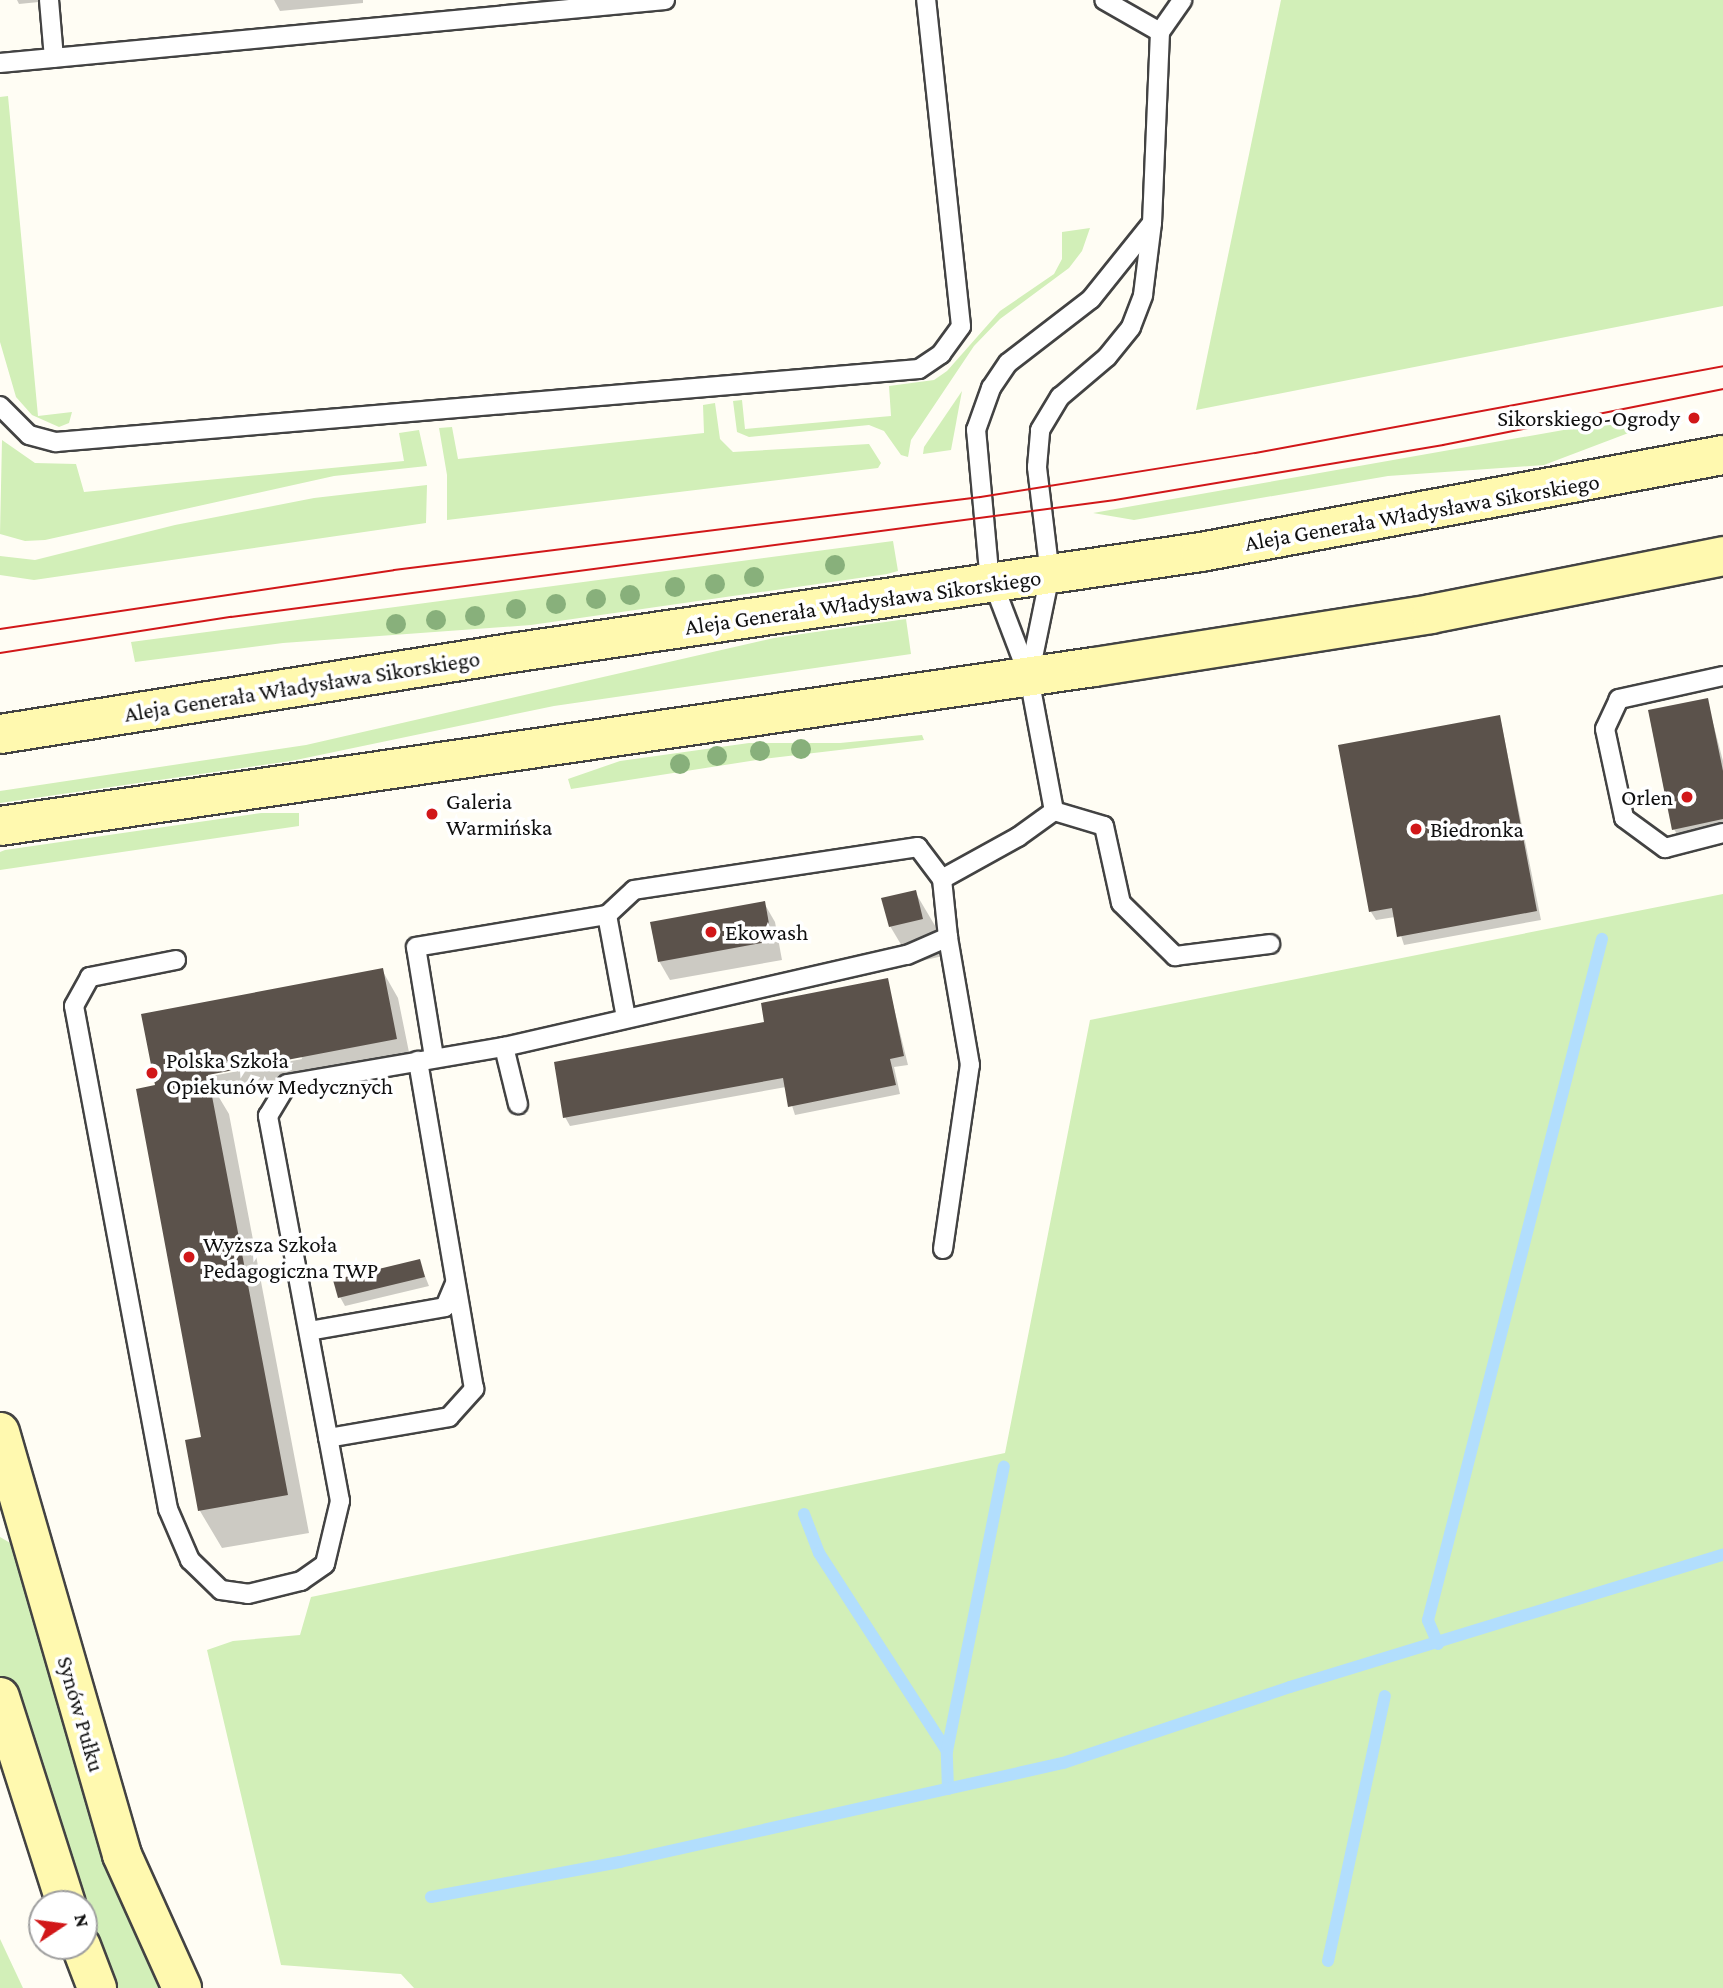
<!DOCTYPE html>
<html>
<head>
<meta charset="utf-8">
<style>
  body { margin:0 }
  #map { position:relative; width:1723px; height:1988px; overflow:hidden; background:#fffdf4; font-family:"Crimson Pro",serif }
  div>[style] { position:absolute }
  .green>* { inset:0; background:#d2efb8 }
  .shadow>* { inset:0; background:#0003 }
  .stream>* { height:12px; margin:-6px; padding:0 6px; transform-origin:6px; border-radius:6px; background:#b2defd }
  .building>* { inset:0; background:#5b524b }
  .roads { filter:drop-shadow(2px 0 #434343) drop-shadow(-2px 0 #434343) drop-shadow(0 2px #434343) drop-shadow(0 -2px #434343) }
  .service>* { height:18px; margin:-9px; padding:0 9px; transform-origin:9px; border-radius:9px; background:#fff }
  .secondary>* { height:38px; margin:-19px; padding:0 19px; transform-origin:19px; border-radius:19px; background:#fff9af }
  .tram>* { height:2px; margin:-1px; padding:0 1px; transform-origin:1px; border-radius:1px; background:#d11719 }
  .trees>* { width:20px; height:20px; margin:-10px; border-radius:50%; background:#88b07b }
  .dots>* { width:19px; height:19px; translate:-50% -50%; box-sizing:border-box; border:4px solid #fff; border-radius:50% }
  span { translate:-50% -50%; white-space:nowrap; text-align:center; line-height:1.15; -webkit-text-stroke:7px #fff; paint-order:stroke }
  .poi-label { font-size:23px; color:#101010 }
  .right { translate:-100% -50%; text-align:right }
  .left { translate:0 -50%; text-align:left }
  .street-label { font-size:23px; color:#101010 }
  .north { position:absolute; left:28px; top:1890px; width:70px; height:70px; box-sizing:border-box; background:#fff; border:2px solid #9f9f9f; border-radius:50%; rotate:77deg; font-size:19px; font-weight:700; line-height:28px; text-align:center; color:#101010 }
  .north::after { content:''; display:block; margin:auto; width:24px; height:32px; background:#d11719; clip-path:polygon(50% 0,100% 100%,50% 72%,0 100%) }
</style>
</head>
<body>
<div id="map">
  <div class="green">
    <div style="clip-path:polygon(1281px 0,1723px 0,1723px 306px,1196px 410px)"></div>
    <div style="clip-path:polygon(8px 96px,38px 416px,72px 412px,69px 423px,59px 427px,32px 415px,16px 397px,0 342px,0 97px)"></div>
    <div style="clip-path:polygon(1090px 228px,1082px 251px,1069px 268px,1000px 319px,974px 346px,911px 440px,908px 457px,901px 455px,884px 431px,869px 425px,749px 437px,737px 432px,733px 401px,742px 400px,745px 429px,891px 416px,889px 386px,934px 380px,947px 371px,1000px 311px,1054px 274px,1062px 259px,1062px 232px)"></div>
    <div style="clip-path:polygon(962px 391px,951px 450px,923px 454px,924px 447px)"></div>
    <div style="clip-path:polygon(715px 403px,720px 439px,733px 452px,869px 444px,881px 463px,878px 468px,447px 520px,447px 475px,439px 428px,452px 427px,458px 459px,704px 433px,703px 405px)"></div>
    <div style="clip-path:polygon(1637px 417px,1639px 429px,1544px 465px,1388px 476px,1134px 520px,1093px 513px)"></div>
    <div style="clip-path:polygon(419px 430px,427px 466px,334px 476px,45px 540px,25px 541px,0 534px,2px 440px,35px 463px,76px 464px,84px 492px,404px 461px,399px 433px)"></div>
    <div style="clip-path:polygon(427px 485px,426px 523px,34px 580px,0 575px,0 556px,35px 560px,175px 525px,314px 498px)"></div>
    <div style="clip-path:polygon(893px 541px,898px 571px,887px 574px,531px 625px,283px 643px,135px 662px,131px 642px)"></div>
    <div style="clip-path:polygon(906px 619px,911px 654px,554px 706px,291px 761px,0 803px,0 791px,306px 745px,774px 638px)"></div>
    <div style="clip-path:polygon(922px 735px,924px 740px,763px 759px,571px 789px,568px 779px,620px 761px,749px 743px,840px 743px)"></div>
    <div style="clip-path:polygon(261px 813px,299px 813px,299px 826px,0 870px,0 852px,5px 850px)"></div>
    <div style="clip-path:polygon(1723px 894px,1723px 1988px,414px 1988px,401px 1974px,281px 1965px,207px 1650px,233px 1641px,300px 1635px,311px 1597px,1005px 1453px,1090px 1020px)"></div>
    <div style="clip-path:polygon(0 1537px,36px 1558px,182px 1988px,97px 1988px,84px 1946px,84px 1904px,0 1697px)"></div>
    <div style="clip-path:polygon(0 1939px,23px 1988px,0 1988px)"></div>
  </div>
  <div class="shadow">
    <div style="clip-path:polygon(17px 0,59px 0,19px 4px)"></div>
    <div style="clip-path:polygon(274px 0,363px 0,363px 3px,280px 11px)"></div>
    <div style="clip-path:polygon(1707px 700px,1723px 761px,1723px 829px,1679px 838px,1674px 829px)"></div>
    <div style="clip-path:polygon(1500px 717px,1541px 920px,1404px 945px,1395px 917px,1376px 920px,1371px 912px)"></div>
    <div style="clip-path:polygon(915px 892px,937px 929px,943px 956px,912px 963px,890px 926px)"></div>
    <div style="clip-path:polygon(764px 903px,775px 922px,782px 960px,670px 980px,659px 961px)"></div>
    <div style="clip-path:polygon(evenodd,382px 970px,398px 998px,412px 1067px,306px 1077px,217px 1094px,229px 1114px,309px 1533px,222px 1548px,200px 1511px,187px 1441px,203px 1438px,159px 1087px,382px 970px,301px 1055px,302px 1059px,206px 1077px,206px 1073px,301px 1055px)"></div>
    <div style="clip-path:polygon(887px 980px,908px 1065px,894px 1067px,900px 1094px,795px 1115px,786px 1087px,570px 1126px,565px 1117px,766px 1023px)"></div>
    <div style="clip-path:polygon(419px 1261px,429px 1286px,345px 1306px,340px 1297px)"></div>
  </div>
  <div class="stream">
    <div style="left:804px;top:1514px;width:42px;rotate:69deg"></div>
    <div style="left:819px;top:1553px;width:236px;rotate:57.1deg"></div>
    <div style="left:1438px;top:1644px;width:26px;rotate:-113deg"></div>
    <div style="left:1428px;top:1620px;width:703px;rotate:-75.67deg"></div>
    <div style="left:948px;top:1789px;width:38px;rotate:-92deg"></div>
    <div style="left:947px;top:1751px;width:290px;rotate:-78.7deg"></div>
    <div style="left:431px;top:1897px;width:192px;rotate:-10.5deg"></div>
    <div style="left:620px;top:1862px;width:454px;rotate:-12.6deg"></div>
    <div style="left:1063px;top:1763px;width:239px;rotate:-18.5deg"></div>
    <div style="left:1290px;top:1687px;width:453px;rotate:-17deg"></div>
    <div style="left:1328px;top:1961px;width:271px;rotate:-77.9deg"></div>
  </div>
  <div class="building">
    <div style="clip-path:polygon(1708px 698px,1723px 771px,1723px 819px,1672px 830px,1648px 710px)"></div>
    <div style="clip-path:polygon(1500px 715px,1537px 911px,1397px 937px,1392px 908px,1369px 912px,1338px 745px)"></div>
    <div style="clip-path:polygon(916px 890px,923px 919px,889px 927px,881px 898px)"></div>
    <div style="clip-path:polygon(765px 901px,772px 941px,658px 962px,650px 922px)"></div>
    <div style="clip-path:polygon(383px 968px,397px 1039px,208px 1075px,288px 1495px,198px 1511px,185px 1440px,201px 1437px,136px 1089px,155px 1085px,141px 1014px)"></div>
    <div style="clip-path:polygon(888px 978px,904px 1056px,890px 1059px,896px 1085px,788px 1107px,783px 1078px,563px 1118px,554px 1062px,764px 1022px,761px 1003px)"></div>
    <div style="clip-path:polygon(420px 1259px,425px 1277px,338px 1298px,333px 1280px)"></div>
  </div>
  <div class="roads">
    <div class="service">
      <div style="left:49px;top:0;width:58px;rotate:85.1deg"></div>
      <div style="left:1160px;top:32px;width:39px;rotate:-55deg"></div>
      <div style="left:0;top:63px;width:668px;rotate:-5.41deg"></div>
      <div style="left:0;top:406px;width:41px;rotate:45deg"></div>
      <div style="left:29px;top:435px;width:28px;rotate:15deg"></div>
      <div style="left:56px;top:442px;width:866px;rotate:-4.84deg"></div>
      <div style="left:919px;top:369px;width:27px;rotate:-34deg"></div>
      <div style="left:941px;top:354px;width:34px;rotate:-54deg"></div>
      <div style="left:961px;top:326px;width:328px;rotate:-96.1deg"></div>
      <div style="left:1723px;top:676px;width:107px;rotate:167.5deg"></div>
      <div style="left:1619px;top:699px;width:33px;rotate:115deg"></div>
      <div style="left:1605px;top:729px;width:91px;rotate:77.9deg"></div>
      <div style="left:1624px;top:818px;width:51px;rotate:36.2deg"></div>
      <div style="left:1665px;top:848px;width:60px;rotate:-14.5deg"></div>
      <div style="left:1029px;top:677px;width:104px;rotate:-78.4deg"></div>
      <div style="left:1050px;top:575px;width:109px;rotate:-96.9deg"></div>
      <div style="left:1037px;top:467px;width:37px;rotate:-85deg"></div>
      <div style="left:1040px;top:430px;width:39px;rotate:-59deg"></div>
      <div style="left:1060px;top:397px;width:62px;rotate:-40.4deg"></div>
      <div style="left:1107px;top:357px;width:38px;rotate:-51deg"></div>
      <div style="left:1131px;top:327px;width:34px;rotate:-69deg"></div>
      <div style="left:1143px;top:295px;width:73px;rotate:-82.9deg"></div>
      <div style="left:1152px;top:223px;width:191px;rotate:-87.6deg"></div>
      <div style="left:1160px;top:32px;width:64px;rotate:-150.3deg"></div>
      <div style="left:1054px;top:811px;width:136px;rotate:-100.6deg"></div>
      <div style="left:1029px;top:677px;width:112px;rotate:-110.9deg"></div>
      <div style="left:989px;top:572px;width:143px;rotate:-95.2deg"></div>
      <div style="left:976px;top:430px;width:45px;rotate:-70.3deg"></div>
      <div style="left:991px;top:388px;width:30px;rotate:-56deg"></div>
      <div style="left:1008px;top:363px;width:105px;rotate:-37.6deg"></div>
      <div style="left:1091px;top:299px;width:96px;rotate:-51.3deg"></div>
      <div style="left:1054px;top:811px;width:52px;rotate:16.7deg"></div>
      <div style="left:1104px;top:826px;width:79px;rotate:77.6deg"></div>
      <div style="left:1121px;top:903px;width:76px;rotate:44.5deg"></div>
      <div style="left:1175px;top:956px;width:96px;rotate:-7.2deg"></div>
      <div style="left:942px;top:879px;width:87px;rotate:-28.9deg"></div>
      <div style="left:1018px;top:837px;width:44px;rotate:-35.8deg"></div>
      <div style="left:176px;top:960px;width:88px;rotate:168.8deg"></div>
      <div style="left:90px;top:977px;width:33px;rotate:119deg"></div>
      <div style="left:74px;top:1006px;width:512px;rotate:79.41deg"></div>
      <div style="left:168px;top:1509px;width:56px;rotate:66.7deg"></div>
      <div style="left:190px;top:1560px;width:43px;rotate:44.1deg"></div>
      <div style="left:221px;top:1590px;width:27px;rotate:8deg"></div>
      <div style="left:248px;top:1594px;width:55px;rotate:-13.8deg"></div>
      <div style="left:301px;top:1581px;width:29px;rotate:-35deg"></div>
      <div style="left:325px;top:1564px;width:65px;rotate:-76.6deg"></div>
      <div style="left:340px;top:1501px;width:392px;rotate:-100.6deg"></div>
      <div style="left:268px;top:1116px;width:37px;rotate:-59deg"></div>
      <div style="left:287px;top:1084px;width:220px;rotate:-9.7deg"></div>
      <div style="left:504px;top:1047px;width:413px;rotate:-12.9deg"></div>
      <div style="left:907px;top:955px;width:45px;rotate:-23.7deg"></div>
      <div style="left:948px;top:937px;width:58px;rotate:-95.9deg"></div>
      <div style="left:942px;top:879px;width:40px;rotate:-127deg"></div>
      <div style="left:918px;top:847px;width:287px;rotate:171.4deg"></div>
      <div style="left:634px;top:890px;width:37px;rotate:137deg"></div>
      <div style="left:607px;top:915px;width:105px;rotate:79.5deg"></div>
      <div style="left:504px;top:1047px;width:59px;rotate:76.2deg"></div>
      <div style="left:434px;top:1057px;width:111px;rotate:-99.3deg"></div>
      <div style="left:416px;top:947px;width:194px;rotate:-9.5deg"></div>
      <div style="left:943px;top:1249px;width:186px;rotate:-81.7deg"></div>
      <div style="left:970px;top:1065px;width:130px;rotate:-99.8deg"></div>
      <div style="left:309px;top:1331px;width:138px;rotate:-10deg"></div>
      <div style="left:445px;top:1307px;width:26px;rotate:-67deg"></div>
      <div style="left:328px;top:1438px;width:123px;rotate:-9.8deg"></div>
      <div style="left:449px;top:1417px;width:38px;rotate:-48deg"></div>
      <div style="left:474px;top:1389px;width:333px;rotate:-99.7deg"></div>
    </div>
    <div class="secondary">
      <div style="left:0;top:734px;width:517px;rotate:-9.01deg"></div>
      <div style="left:511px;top:653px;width:697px;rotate:-8.33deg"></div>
      <div style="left:1201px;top:552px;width:531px;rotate:-10.53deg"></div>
      <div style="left:0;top:826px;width:1105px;rotate:-8.27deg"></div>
      <div style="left:1094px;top:667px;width:341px;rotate:-8.9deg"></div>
      <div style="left:1431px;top:614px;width:298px;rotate:-11.2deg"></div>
      <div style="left:0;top:1432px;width:440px;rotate:73.9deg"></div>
      <div style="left:122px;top:1855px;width:146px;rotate:65.7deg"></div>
      <div style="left:0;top:1697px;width:217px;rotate:72.3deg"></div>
      <div style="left:81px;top:1946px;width:45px;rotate:69.1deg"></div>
    </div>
  </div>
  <div class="tram">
    <div style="left:0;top:629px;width:398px;rotate:-8.5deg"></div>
    <div style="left:394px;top:570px;width:591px;rotate:-7.1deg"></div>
    <div style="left:980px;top:497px;width:278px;rotate:-9.1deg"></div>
    <div style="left:1255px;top:453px;width:476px;rotate:-10.5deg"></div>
    <div style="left:0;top:653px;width:234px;rotate:-8.9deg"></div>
    <div style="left:231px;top:617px;width:892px;rotate:-7.54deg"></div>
    <div style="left:1115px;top:500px;width:333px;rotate:-9.5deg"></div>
    <div style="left:1443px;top:445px;width:286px;rotate:-11.3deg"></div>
  </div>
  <div class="trees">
    <div style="left:835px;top:565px"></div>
    <div style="left:754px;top:577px"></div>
    <div style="left:715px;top:584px"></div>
    <div style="left:675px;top:587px"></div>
    <div style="left:630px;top:595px"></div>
    <div style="left:596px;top:599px"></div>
    <div style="left:556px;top:604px"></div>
    <div style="left:516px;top:609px"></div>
    <div style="left:475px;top:616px"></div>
    <div style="left:436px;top:620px"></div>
    <div style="left:396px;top:624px"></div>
    <div style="left:801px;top:749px"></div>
    <div style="left:760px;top:751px"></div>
    <div style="left:717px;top:756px"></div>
    <div style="left:680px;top:764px"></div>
  </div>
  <div class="dots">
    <div style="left:1694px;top:418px;background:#d11719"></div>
    <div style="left:1687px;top:797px;background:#d11719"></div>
    <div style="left:432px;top:814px;background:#d11719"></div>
    <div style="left:1416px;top:829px;background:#d11719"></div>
    <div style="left:711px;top:932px;background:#d11719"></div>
    <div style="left:152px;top:1073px;background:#d11719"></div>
    <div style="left:189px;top:1257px;background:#d11719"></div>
  </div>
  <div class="poi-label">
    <span class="right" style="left:1680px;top:418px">Sikorskiego-Ogrody</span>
    <span class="right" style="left:1673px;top:797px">Orlen</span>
    <span class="left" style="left:446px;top:814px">Galeria<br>Warmińska</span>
    <span class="left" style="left:1430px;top:829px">Biedronka</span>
    <span class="left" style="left:725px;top:932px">Ekowash</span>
    <span class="left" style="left:166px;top:1073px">Polska Szkoła<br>Opiekunów Medycznych</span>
    <span class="left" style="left:203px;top:1257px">Wyższa Szkoła<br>Pedagogiczna TWP</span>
  </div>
  <div class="street-label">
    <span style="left:1422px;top:512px;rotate:-10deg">Aleja Generała Władysława Sikorskiego</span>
    <span style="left:863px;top:602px;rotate:-8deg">Aleja Generała Władysława Sikorskiego</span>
    <span style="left:302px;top:686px;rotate:-9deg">Aleja Generała Władysława Sikorskiego</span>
    <span style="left:81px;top:1714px;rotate:74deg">Synów Pułku</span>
  </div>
  <div class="north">N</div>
</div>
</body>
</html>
